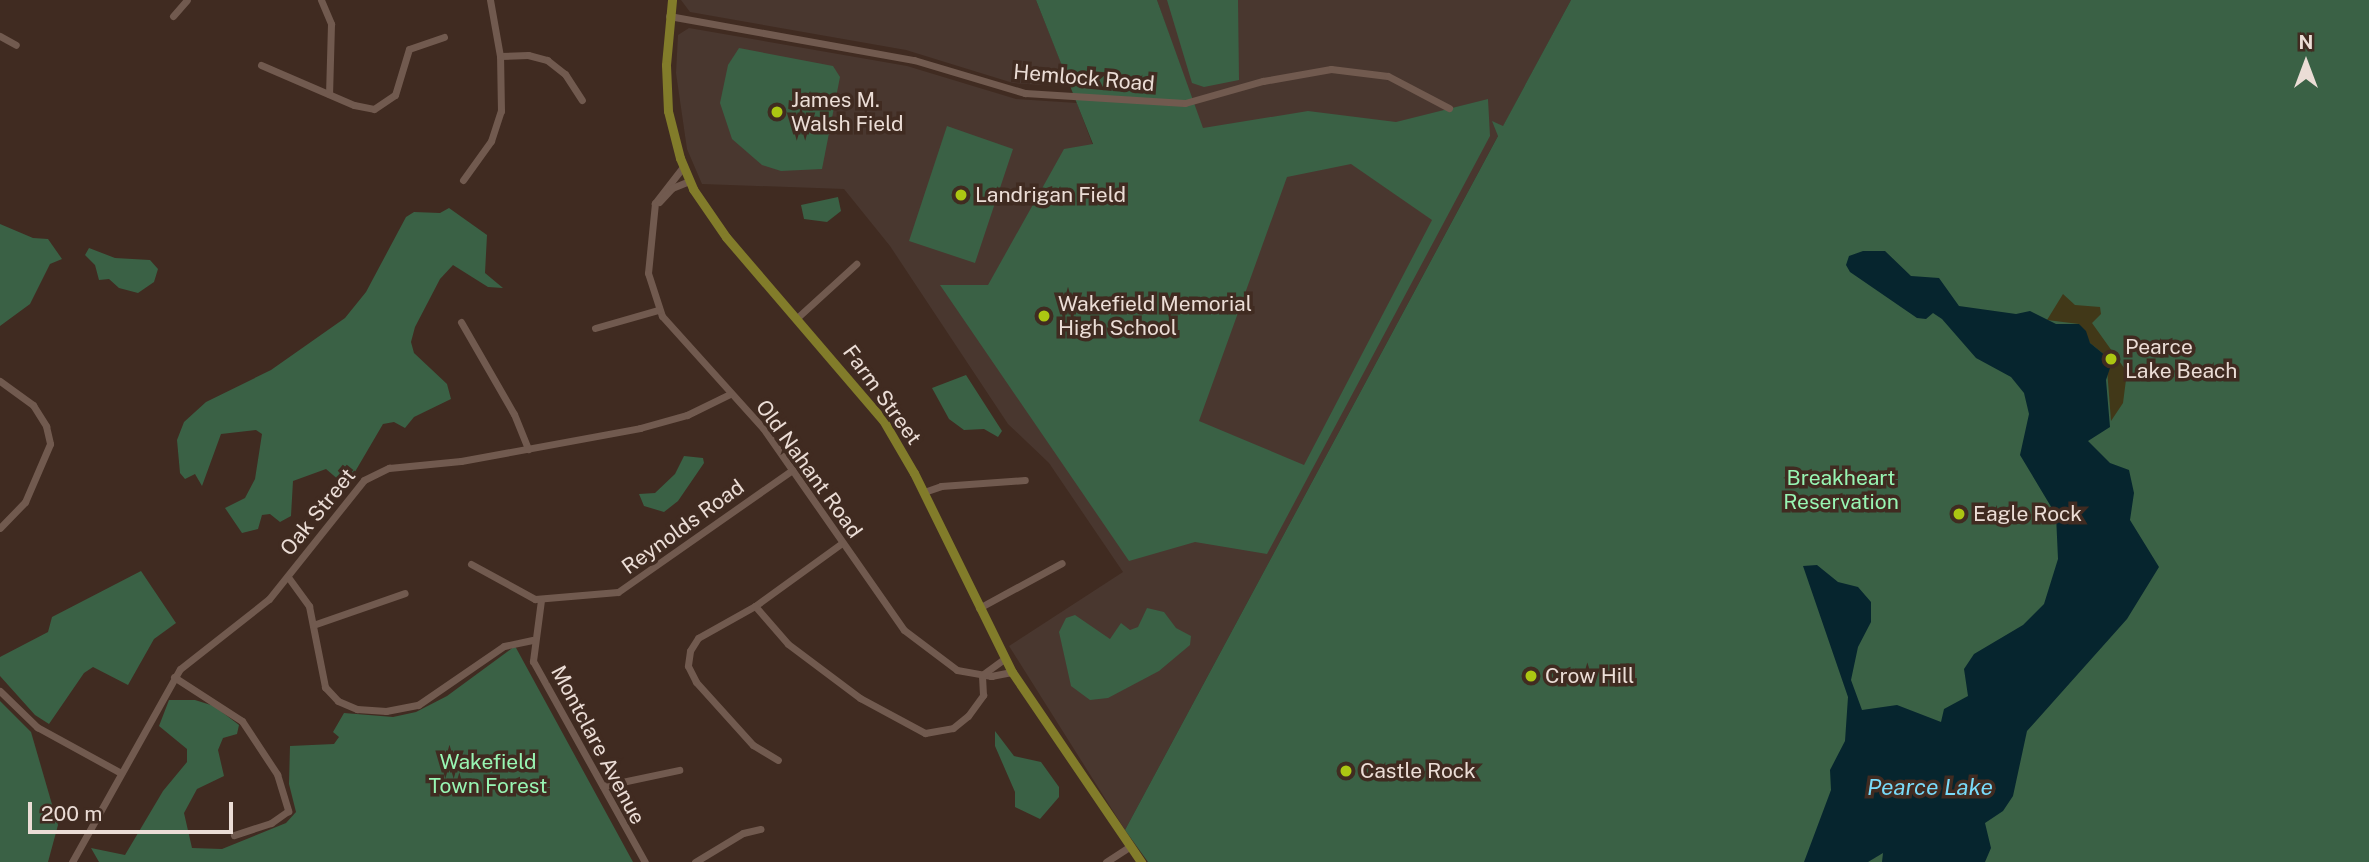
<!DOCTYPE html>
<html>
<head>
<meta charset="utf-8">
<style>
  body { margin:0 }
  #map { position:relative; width:2369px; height:862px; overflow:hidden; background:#402b21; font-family:"Public Sans",sans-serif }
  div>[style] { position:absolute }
  .education>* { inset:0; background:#49372f }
  .green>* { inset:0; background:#3a6145 }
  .sand>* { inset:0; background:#413818 }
  .water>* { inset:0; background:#06252e }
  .minor>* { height:7px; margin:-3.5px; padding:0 3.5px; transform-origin:3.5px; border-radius:3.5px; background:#715a4f }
  .major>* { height:9px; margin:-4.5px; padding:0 4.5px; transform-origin:4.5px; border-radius:4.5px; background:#827c2a }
  .dots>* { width:19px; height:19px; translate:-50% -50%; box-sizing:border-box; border:4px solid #402b21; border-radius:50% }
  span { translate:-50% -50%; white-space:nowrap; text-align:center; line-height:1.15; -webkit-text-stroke:7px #402b21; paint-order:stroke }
  .street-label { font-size:21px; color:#ebddd6 }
  .poi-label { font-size:21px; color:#ebddd6 }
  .left { translate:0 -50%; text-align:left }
  .park-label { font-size:21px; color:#98f5b3 }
  .water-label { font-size:23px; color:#79dbfa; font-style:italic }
  .north { position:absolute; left:2271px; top:28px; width:70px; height:70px; -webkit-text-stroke:5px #402b21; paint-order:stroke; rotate:0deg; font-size:19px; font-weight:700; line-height:28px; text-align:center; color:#ebddd6 }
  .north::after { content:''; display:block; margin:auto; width:24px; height:32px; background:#ebddd6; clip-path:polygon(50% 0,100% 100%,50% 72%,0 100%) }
  .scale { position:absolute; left:28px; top:802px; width:205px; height:32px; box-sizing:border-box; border:4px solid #ebddd6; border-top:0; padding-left:9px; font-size:21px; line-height:24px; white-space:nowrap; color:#ebddd6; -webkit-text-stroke:5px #402b21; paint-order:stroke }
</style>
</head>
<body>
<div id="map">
  <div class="education">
    <div style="clip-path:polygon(681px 0,1036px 0,1071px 87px,1013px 83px,906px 50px,690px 12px)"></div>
    <div style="clip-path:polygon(1157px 0,1571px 0,1125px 830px,1009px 646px,1123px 572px,1049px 463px,1008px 424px,890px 246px,844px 189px,702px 184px,687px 149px,676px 73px,678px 35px,689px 28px,907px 66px,1016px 99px,1077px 103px,1105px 178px,1250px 272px)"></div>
  </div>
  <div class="green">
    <div style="clip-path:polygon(evenodd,1036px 0,1157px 0,1203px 128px,1308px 111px,1396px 122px,1488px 99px,1490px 136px,1267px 554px,1195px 542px,1129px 561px,940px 285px,988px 285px,1064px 149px,1093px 144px,1036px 0,1351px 164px,1432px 220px,1304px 465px,1199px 421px,1287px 177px,1351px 164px)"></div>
    <div style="clip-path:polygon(1167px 0,1238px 0,1239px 80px,1204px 87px,1192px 83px)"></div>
    <div style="clip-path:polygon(1571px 0,2369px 0,2369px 862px,1148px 862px,1125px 830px,1498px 136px,1492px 121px,1503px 126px)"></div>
    <div style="clip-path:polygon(739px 48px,833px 66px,840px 77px,822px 169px,781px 171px,762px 165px,732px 139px,720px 103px,728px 65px)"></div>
    <div style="clip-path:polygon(947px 126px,1013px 149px,975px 263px,909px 241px)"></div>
    <div style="clip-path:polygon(838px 197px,841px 211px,827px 222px,804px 219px,801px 205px)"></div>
    <div style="clip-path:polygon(449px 208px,487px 235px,485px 273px,503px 288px,488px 287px,453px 265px,440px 279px,415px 327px,411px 342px,414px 353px,447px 384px,451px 399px,414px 417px,405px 428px,394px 422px,383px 424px,349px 482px,340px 481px,326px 469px,293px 481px,291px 516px,280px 522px,270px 514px,262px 515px,258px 529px,242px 533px,225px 508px,245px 498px,255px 479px,262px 434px,256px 430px,221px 434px,202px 486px,195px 474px,185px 479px,180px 473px,177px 440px,184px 422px,206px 402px,271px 370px,345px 318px,366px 292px,406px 217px,414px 212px,440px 213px)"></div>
    <div style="clip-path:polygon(0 224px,33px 238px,48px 239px,62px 259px,50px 264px,30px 304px,0 326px)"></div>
    <div style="clip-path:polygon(89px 248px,115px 258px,150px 260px,158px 269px,154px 282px,138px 293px,119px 288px,109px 279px,99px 280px,95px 265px,85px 255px)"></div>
    <div style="clip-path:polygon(966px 375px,1002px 431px,998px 437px,984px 429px,964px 430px,949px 419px,932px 388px)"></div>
    <div style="clip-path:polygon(684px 456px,703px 458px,704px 463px,678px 501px,664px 512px,644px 506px,639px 494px,655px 493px,675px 474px)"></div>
    <div style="clip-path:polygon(141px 571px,176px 623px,154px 639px,128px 685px,93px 667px,84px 673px,49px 724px,35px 715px,0 676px,0 657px,48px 632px,52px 617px)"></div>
    <div style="clip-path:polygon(1147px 608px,1164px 612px,1176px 628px,1191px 636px,1190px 645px,1159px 671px,1108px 698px,1090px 700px,1071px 686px,1059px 632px,1066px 618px,1075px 615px,1110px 639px,1121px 623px,1130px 630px,1138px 627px)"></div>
    <div style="clip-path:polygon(515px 646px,633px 862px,99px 862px,91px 848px,125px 855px,163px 791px,187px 762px,187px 749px,159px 726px,169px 700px,195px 700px,214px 706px,239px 725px,237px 734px,223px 738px,218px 750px,224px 776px,197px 789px,184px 813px,192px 848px,222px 849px,286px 823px,296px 812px,289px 784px,290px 746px,334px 744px,339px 737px,333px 732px,344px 713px,393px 717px,416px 712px,447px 696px)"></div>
    <div style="clip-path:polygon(0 701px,31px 732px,58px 825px,48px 862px,0 862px)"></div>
    <div style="clip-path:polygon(995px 731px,1014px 756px,1041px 762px,1059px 787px,1059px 797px,1040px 819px,1015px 807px,1015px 792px,995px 746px)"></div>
  </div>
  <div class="sand">
    <div style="clip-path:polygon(2063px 294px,2075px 305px,2100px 307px,2101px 314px,2092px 323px,2127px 372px,2123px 403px,2111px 421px,2106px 356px,2090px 343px,2079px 324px,2047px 320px)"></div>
  </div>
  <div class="water">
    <div style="clip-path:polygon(1863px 251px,1885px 251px,1911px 276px,1939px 278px,1959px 306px,2016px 314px,2030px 311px,2056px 324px,2079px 324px,2086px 331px,2090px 343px,2106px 356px,2110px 368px,2106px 380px,2110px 427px,2088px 441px,2110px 463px,2129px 470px,2134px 493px,2130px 520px,2159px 567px,2127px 619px,2027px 731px,2013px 796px,2003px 811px,1985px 823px,1991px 848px,1985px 862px,1882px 862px,1883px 853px,1868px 862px,1804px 862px,1831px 790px,1830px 770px,1845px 741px,1848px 697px,1803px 566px,1817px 565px,1838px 582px,1858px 587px,1871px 602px,1871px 622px,1858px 647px,1851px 680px,1862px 710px,1897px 705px,1941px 722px,1944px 709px,1968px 696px,1964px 669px,1974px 654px,2023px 625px,2044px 604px,2058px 559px,2056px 515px,2020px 455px,2029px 414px,2024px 393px,2011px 377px,1976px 358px,1942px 319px,1933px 313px,1926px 319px,1917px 318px,1850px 272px,1846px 265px,1849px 256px)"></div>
  </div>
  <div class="minor">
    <div style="left:321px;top:0;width:26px;rotate:67deg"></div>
    <div style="left:331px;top:24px;width:70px;rotate:91.6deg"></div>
    <div style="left:173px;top:16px;width:21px;rotate:-49deg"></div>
    <div style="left:669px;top:16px;width:249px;rotate:10.2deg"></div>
    <div style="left:914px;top:60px;width:116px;rotate:16.6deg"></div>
    <div style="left:1025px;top:93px;width:160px;rotate:3.6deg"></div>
    <div style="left:1185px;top:103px;width:81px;rotate:-15.8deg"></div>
    <div style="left:1263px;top:81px;width:69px;rotate:-10deg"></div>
    <div style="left:1331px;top:69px;width:57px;rotate:7deg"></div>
    <div style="left:1388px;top:76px;width:69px;rotate:27.7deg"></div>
    <div style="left:0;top:36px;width:18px;rotate:29deg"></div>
    <div style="left:500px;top:56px;width:28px;rotate:-2deg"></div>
    <div style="left:528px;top:55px;width:20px;rotate:15deg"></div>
    <div style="left:547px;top:60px;width:23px;rotate:38deg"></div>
    <div style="left:565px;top:74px;width:31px;rotate:57deg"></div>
    <div style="left:261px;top:65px;width:101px;rotate:23.3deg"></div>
    <div style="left:354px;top:105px;width:20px;rotate:11deg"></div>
    <div style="left:374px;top:109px;width:25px;rotate:-34deg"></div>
    <div style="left:395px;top:95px;width:48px;rotate:-73.1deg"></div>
    <div style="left:409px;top:49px;width:37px;rotate:-19deg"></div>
    <div style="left:683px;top:167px;width:46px;rotate:127.9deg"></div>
    <div style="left:655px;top:203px;width:70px;rotate:95.7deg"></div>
    <div style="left:648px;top:273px;width:45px;rotate:72deg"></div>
    <div style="left:662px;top:316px;width:151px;rotate:48deg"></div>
    <div style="left:763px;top:428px;width:246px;rotate:55.1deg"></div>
    <div style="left:904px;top:630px;width:66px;rotate:37deg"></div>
    <div style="left:957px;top:670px;width:35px;rotate:10deg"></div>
    <div style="left:991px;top:676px;width:21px;rotate:-11deg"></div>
    <div style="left:463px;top:180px;width:48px;rotate:-54.3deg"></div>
    <div style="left:491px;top:141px;width:32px;rotate:-72deg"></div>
    <div style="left:501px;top:111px;width:55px;rotate:-91deg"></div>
    <div style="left:500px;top:56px;width:57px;rotate:-100.1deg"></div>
    <div style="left:659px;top:202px;width:19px;rotate:-47deg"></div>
    <div style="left:672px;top:188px;width:18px;rotate:-22deg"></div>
    <div style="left:798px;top:317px;width:79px;rotate:-42.4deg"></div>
    <div style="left:461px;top:322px;width:106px;rotate:60.1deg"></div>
    <div style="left:514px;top:414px;width:38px;rotate:68deg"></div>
    <div style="left:595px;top:328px;width:66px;rotate:-15.9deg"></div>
    <div style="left:0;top:381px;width:41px;rotate:36deg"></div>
    <div style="left:33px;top:405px;width:25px;rotate:58deg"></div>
    <div style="left:46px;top:426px;width:18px;rotate:77deg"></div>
    <div style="left:50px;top:444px;width:63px;rotate:113.3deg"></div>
    <div style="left:25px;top:502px;width:36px;rotate:134deg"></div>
    <div style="left:924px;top:492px;width:18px;rotate:-19deg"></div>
    <div style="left:941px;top:486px;width:84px;rotate:-4.1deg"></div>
    <div style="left:842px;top:543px;width:107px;rotate:144.1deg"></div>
    <div style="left:755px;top:606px;width:50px;rotate:49deg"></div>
    <div style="left:788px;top:644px;width:90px;rotate:36.9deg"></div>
    <div style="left:860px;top:698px;width:74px;rotate:28.3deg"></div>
    <div style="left:925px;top:733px;width:28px;rotate:-10deg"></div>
    <div style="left:953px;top:728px;width:19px;rotate:-39deg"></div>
    <div style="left:968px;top:716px;width:26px;rotate:-54deg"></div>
    <div style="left:983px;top:695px;width:20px;rotate:-93deg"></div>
    <div style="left:471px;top:564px;width:73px;rotate:28.7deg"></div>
    <div style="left:535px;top:599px;width:83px;rotate:-4.8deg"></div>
    <div style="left:618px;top:592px;width:213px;rotate:-35deg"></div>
    <div style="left:288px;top:577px;width:36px;rotate:54deg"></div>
    <div style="left:309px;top:606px;width:83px;rotate:78.8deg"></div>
    <div style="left:325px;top:687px;width:19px;rotate:47deg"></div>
    <div style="left:338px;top:701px;width:21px;rotate:23deg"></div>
    <div style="left:357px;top:709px;width:29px;rotate:4deg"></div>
    <div style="left:386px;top:711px;width:33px;rotate:-11deg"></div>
    <div style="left:418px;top:705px;width:104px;rotate:-34.5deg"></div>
    <div style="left:504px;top:646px;width:29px;rotate:-12deg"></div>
    <div style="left:541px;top:600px;width:62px;rotate:97.5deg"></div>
    <div style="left:533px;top:661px;width:230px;rotate:60.9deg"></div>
    <div style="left:755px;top:606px;width:65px;rotate:150.7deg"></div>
    <div style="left:698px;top:638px;width:15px;rotate:122deg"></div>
    <div style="left:690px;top:651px;width:15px;rotate:98deg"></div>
    <div style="left:688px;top:666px;width:18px;rotate:63deg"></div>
    <div style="left:696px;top:682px;width:85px;rotate:47.9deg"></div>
    <div style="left:753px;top:745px;width:29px;rotate:31deg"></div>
    <div style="left:979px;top:608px;width:94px;rotate:-28.5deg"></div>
    <div style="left:313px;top:625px;width:97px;rotate:-19.2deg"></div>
    <div style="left:982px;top:675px;width:27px;rotate:-36deg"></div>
    <div style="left:174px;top:677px;width:81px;rotate:32.9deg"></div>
    <div style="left:242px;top:721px;width:64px;rotate:56.6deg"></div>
    <div style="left:277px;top:774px;width:39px;rotate:73deg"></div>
    <div style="left:288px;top:811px;width:21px;rotate:145deg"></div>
    <div style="left:271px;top:823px;width:39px;rotate:162deg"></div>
    <div style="left:0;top:691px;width:52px;rotate:44.2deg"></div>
    <div style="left:37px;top:727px;width:96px;rotate:28.7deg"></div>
    <div style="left:603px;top:786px;width:78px;rotate:-11.9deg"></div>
    <div style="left:72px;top:862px;width:221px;rotate:-60.8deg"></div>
    <div style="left:180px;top:669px;width:113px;rotate:-38.2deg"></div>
    <div style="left:269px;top:599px;width:152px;rotate:-51.4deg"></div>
    <div style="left:364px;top:480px;width:28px;rotate:-26deg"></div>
    <div style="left:389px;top:468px;width:72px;rotate:-5.6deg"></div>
    <div style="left:461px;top:461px;width:182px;rotate:-10.4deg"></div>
    <div style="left:640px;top:428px;width:49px;rotate:-15.5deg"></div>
    <div style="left:687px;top:415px;width:48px;rotate:-26deg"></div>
    <div style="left:695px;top:862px;width:56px;rotate:-31.1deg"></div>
    <div style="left:743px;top:833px;width:18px;rotate:-13deg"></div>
    <div style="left:1106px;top:862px;width:27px;rotate:-33deg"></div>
  </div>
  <div class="major">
    <div style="left:672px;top:0;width:65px;rotate:95.3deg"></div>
    <div style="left:666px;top:65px;width:46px;rotate:87.5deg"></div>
    <div style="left:668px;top:111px;width:49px;rotate:75.7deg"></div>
    <div style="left:680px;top:158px;width:34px;rotate:67deg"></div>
    <div style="left:693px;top:189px;width:58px;rotate:55.5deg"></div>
    <div style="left:726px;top:237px;width:241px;rotate:49.4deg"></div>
    <div style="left:883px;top:420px;width:61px;rotate:59.7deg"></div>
    <div style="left:914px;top:473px;width:222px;rotate:63.8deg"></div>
    <div style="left:1012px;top:672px;width:230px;rotate:55.8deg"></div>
  </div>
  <div class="dots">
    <div style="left:777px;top:112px;background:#acc612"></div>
    <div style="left:961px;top:195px;background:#acc612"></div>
    <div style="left:1044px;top:316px;background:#acc612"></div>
    <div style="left:2111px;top:359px;background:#acc612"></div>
    <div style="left:1959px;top:514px;background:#acc612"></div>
    <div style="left:1531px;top:676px;background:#acc612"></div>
    <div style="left:1346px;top:771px;background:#acc612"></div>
  </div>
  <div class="street-label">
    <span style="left:1084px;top:78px;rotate:5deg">Hemlock Road</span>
    <span style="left:882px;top:395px;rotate:54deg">Farm Street</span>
    <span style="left:809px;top:469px;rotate:54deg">Old Nahant Road</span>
    <span style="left:318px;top:512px;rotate:-51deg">Oak Street</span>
    <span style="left:683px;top:527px;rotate:-36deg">Reynolds Road</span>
    <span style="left:598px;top:745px;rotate:62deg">Montclare Avenue</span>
  </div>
  <div class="poi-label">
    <span class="left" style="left:791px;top:112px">James M.<br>Walsh Field</span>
    <span class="left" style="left:975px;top:195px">Landrigan Field</span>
    <span class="left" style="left:1058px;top:316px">Wakefield Memorial<br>High School</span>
    <span class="left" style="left:2125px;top:359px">Pearce<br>Lake Beach</span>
    <span class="left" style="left:1973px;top:514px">Eagle Rock</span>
    <span class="left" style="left:1545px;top:676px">Crow Hill</span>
    <span class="left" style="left:1360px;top:771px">Castle Rock</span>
  </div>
  <div class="park-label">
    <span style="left:1841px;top:490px">Breakheart<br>Reservation</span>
    <span style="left:488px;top:774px">Wakefield<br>Town Forest</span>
  </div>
  <div class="water-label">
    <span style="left:1930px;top:787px">Pearce Lake</span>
  </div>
  <div class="north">N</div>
  <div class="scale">200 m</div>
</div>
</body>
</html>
